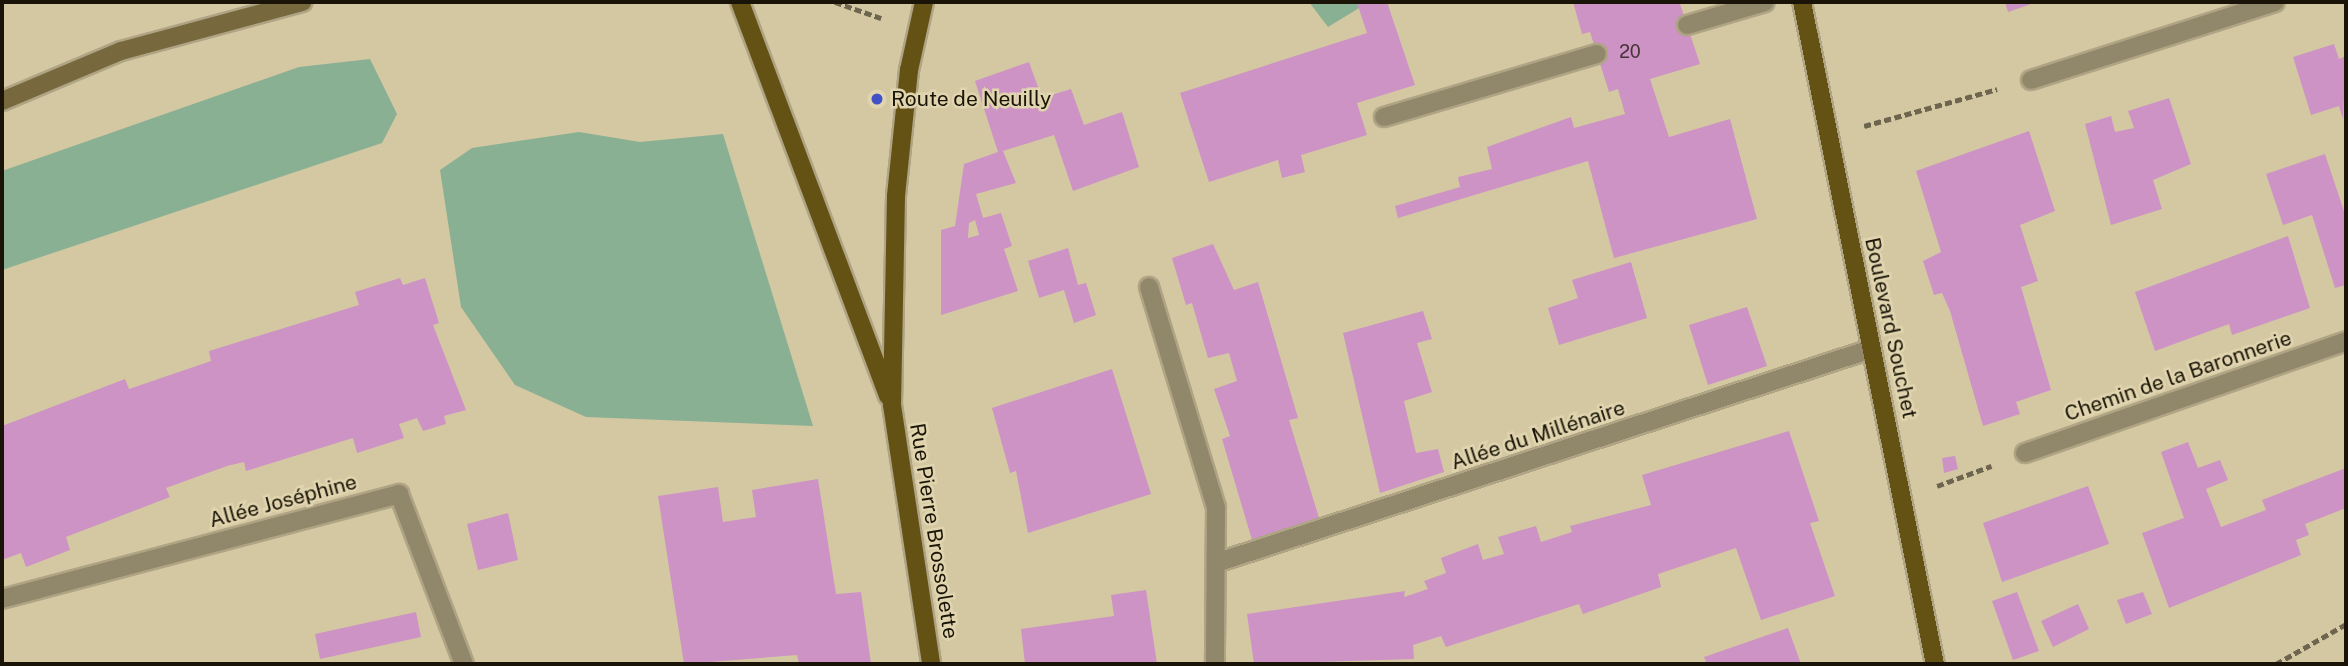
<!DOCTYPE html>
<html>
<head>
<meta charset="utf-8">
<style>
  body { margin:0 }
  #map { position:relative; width:2348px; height:666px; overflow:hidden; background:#d4c8a3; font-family:"Public Sans",sans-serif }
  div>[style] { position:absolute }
  .green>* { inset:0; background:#89b093 }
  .building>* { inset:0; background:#cd93c4 }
  .path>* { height:4.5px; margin-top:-2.25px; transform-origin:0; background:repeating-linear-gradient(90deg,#6d654d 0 7px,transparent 0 10.5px) }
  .roads { filter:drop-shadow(2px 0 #afa484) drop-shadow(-2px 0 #afa484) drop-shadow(0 2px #afa484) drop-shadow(0 -2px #afa484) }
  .service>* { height:18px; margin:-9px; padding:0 9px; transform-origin:9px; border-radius:9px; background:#91886b }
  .minor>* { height:18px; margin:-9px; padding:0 9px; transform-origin:9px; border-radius:9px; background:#91886b }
  .secondary>* { height:18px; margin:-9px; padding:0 9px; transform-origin:9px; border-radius:9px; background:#77693d }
  .primary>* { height:18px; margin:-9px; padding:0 9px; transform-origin:9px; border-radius:9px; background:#645215 }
  .dots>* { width:19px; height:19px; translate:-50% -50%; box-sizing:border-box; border:4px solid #e1d5af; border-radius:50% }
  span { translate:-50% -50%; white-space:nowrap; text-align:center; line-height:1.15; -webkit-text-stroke:5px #e1d5af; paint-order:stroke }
  .number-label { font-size:18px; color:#463436 }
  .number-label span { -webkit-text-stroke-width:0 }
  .poi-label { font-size:21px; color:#191407 }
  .left { translate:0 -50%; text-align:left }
  .street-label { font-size:21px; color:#191407 }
  .frame { position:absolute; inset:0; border:4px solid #191407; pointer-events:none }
</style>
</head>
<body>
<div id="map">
  <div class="green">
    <div style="clip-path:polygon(1309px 2px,1369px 2px,1328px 27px)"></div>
    <div style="clip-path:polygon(370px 59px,397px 114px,382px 143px,2px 270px,2px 171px,299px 67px)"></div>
    <div style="clip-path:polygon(579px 132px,640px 142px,723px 134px,813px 426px,586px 417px,515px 385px,461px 307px,440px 170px,472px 148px)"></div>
  </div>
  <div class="building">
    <div style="clip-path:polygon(1387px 2px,1415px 85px,1357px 103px,1367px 135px,1301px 155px,1305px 172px,1282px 178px,1278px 160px,1209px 182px,1180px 93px,1367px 33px,1357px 3px)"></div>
    <div style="clip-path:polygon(1573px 2px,1686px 2px,1680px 4px,1700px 64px,1650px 79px,1669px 137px,1730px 119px,1757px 219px,1614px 258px,1588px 161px,1398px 218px,1395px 206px,1460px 187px,1458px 177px,1492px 169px,1487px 147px,1571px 117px,1574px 128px,1625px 114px,1618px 89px,1609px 92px,1590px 32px,1582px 34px)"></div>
    <div style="clip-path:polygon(2005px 2px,2037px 2px,2008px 12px)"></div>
    <div style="clip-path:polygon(2334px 44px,2339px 59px,2346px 56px,2343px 119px,2339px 106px,2311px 115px,2293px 57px)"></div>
    <div style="clip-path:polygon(evenodd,1029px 62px,1042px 98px,1071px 89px,1084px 125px,1122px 112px,1139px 167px,1073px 191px,1054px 135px,1003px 151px,1016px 183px,976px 194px,983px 218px,1001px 213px,1012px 246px,1004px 249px,1018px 291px,941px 315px,941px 230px,955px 226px,964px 164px,998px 152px,975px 81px,1029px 62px,975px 220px,979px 235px,968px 238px,969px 223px,975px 220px)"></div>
    <div style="clip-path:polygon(2169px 98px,2191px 164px,2153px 180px,2162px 209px,2111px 225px,2085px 124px,2111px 116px,2115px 132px,2134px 128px,2128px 111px)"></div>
    <div style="clip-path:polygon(2029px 131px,2055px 211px,2020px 225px,2038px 281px,2021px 287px,2051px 390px,2016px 402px,2020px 414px,1983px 426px,1950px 311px,1942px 293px,1934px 295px,1923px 261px,1941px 252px,1916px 171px)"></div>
    <div style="clip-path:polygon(2325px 154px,2346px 217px,2346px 285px,2335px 288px,2312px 215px,2283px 225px,2266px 174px)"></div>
    <div style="clip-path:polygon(2288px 236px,2310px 308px,2232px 335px,2229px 324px,2155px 351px,2135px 292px)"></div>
    <div style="clip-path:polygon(1213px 244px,1234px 290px,1258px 282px,1298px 418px,1289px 420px,1320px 521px,1252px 540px,1222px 439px,1230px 436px,1214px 389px,1237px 381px,1229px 353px,1208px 358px,1192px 303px,1186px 305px,1172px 258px)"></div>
    <div style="clip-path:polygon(1068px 248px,1078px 285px,1086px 283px,1096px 315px,1074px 323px,1064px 290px,1039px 298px,1028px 261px)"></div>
    <div style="clip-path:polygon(1631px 262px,1647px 318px,1559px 345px,1548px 308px,1578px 298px,1572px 280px)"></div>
    <div style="clip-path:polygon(400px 278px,403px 285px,425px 278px,439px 323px,433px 325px,466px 410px,444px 416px,446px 424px,423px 431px,417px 418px,399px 424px,404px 438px,357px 453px,353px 438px,246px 471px,244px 462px,227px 466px,166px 488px,170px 497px,66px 537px,70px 550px,26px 567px,21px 553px,2px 560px,2px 426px,125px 379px,129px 389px,211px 361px,209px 351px,359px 305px,355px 292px)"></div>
    <div style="clip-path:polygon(1747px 307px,1767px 366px,1708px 385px,1689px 325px)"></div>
    <div style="clip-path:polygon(1423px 311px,1432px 339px,1417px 343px,1432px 392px,1404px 401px,1416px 453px,1438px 449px,1444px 472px,1380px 493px,1343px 333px)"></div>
    <div style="clip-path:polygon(1112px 369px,1151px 494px,1028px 533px,1016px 471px,1010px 473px,992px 408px)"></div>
    <div style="clip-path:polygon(1789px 431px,1819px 521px,1810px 523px,1835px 596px,1761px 620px,1736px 548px,1658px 574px,1661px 587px,1583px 614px,1579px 604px,1446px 647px,1441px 636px,1413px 645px,1414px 659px,1254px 664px,1247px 614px,1405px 591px,1404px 597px,1428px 589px,1424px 581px,1446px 573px,1441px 558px,1478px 544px,1483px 560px,1504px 554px,1498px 537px,1508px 534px,1536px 526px,1541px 542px,1572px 532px,1570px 526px,1651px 505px,1642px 475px)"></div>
    <div style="clip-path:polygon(2188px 442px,2198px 468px,2220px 460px,2228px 480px,2206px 489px,2221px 527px,2266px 510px,2262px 500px,2346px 468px,2346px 508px,2305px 524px,2309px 535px,2296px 540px,2301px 555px,2169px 608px,2142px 533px,2184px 518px,2161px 452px)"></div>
    <div style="clip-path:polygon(1955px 456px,1958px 469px,1944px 473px,1942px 458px)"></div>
    <div style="clip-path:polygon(818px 479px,836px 594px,861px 592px,871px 664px,799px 664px,797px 655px,684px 664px,658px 496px,718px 487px,723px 522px,756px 517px,752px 490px)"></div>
    <div style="clip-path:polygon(2088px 486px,2109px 544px,2002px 582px,1983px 523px)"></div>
    <div style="clip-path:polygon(508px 513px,518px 560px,478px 570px,467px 524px)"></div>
    <div style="clip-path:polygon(1146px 590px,1157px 664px,1025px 664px,1021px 629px,1114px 616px,1111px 595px)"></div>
    <div style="clip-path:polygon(2017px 592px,2039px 651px,2013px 660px,1992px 601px)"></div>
    <div style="clip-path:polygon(2143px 592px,2152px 614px,2126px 624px,2117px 600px)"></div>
    <div style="clip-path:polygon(2078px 604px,2089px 629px,2053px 647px,2041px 621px)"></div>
    <div style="clip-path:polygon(416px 612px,421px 637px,320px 659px,315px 634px)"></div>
    <div style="clip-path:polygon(1788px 628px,1801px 664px,1707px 664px,1704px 657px)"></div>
  </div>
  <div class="path">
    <div style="left:835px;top:2px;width:49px;rotate:19.2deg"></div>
    <div style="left:1864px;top:126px;width:138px;rotate:-15.5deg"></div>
    <div style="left:1937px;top:486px;width:58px;rotate:-20.3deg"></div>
    <div style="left:2276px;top:664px;width:81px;rotate:-29.7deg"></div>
  </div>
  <div class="roads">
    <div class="service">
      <div style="left:1687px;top:25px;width:81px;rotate:-16.4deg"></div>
      <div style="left:1384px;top:117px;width:222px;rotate:-16.5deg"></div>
    </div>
    <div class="minor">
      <div style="left:2031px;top:80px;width:256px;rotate:-17.7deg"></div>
      <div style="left:1149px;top:287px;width:230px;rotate:73.1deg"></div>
      <div style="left:1216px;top:507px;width:157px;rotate:90.4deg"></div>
      <div style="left:2025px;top:453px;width:340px;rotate:-19.2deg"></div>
      <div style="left:1219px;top:562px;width:686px;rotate:-18.09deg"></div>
      <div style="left:2px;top:599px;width:411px;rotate:-14.8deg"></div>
      <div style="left:399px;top:494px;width:182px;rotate:69.1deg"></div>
    </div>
    <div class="secondary">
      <div style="left:2px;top:101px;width:129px;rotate:-22.8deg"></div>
      <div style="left:121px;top:51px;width:188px;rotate:-15.1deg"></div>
    </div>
    <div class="primary">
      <div style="left:740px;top:2px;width:421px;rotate:69.4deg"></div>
      <div style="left:924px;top:2px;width:70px;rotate:102.4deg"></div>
      <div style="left:909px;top:70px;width:127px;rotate:95.9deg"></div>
      <div style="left:896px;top:196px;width:209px;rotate:91.1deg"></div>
      <div style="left:892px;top:405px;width:262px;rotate:81.4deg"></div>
      <div style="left:1802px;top:2px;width:675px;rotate:78.64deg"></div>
    </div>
  </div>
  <div class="dots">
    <div style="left:877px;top:99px;background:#4152c6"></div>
  </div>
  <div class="number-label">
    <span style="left:1630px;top:52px">20</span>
  </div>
  <div class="poi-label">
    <span class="left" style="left:891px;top:99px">Route de Neuilly</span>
  </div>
  <div class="street-label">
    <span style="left:1891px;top:328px;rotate:78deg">Boulevard Souchet</span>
    <span style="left:2178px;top:376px;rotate:-19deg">Chemin de la Baronnerie</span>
    <span style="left:1538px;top:435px;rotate:-18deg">Allée du Millénaire</span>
    <span style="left:283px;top:501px;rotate:-15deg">Allée Joséphine</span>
    <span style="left:934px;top:531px;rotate:81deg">Rue Pierre Brossolette</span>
  </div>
  <div class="frame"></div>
</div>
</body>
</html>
